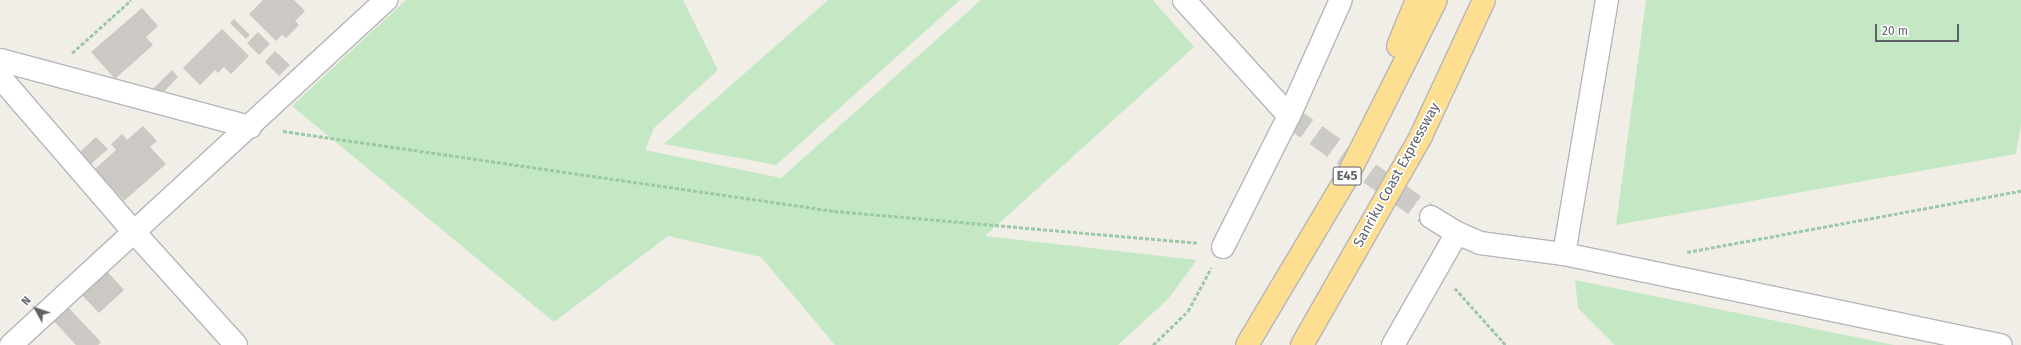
<!DOCTYPE html>
<html>
<head>
<meta charset="utf-8">
<style>
  body { margin:0 }
  #map { position:relative; width:2021px; height:345px; overflow:hidden; background:#f0eee7; font-family:"Fira Sans",sans-serif }
  div>[style] { position:absolute }
  .green>* { inset:0; background:#c4e8c3 }
  .building>* { inset:0; background:#ccc9c4 }
  .minor-tunnel>* { height:22px; margin-top:-11px; transform-origin:0; background:repeating-linear-gradient(90deg,#cccbc7 0 22px,transparent 0 33px) }
  .path>* { height:2.5px; margin-top:-1.25px; transform-origin:0; background:repeating-linear-gradient(90deg,#9cc9a8 0 4px,transparent 0 6px) }
  .roads { filter:drop-shadow(1px 0 #b4b7bb) drop-shadow(-1px 0 #b4b7bb) drop-shadow(0 1px #b4b7bb) drop-shadow(0 -1px #b4b7bb) }
  .minor>* { height:22px; margin:-11px; padding:0 11px; transform-origin:11px; border-radius:11px; background:#fff }
  .motorway>* { height:22px; margin:-11px; padding:0 11px; transform-origin:11px; border-radius:11px; background:#fede90 }
  span { translate:-50% -50%; white-space:nowrap; text-align:center; line-height:1.15; -webkit-text-stroke:3.5px #fff; paint-order:stroke }
  .shield-label span { padding:1px 3px; background:#fff; border:1px solid; border-radius:3px; -webkit-text-stroke-width:0 }
  .shield-label { font-size:13px; color:#5e6267; font-weight:700 }
  .street-label { font-size:14px; color:#5e6267 }
  .north { position:absolute; left:16px; top:289px; width:40px; height:40px; -webkit-text-stroke:3px #fff; paint-order:stroke; rotate:310deg; font-size:11px; font-weight:700; line-height:16px; text-align:center; color:#5e6267 }
  .north::after { content:''; display:block; margin:auto; width:14px; height:18px; background:#5e6267; clip-path:polygon(50% 0,100% 100%,50% 72%,0 100%) }
  .scale { position:absolute; left:1875px; top:24px; width:84px; height:18px; box-sizing:border-box; border:2px solid #5e6267; border-top:0; padding-left:5px; font-size:12px; line-height:14px; white-space:nowrap; color:#5e6267; -webkit-text-stroke:3px #fff; paint-order:stroke }
</style>
</head>
<body>
<div id="map">
  <div class="green">
    <div style="clip-path:polygon(406px 0,683px 0,718px 70px,654px 128px,645px 150px,781px 178px,981px 0,1153px 0,1194px 47px,985px 236px,1197px 260px,1168px 299px,1118px 345px,835px 345px,761px 257px,668px 236px,554px 322px,292px 106px)"></div>
    <div style="clip-path:polygon(828px 0,960px 0,776px 165px,664px 144px)"></div>
    <div style="clip-path:polygon(1646px 0,2021px 0,2021px 125px,2016px 154px,1616px 225px)"></div>
    <div style="clip-path:polygon(1575px 280px,1894px 345px,1615px 345px,1578px 308px)"></div>
  </div>
  <div class="building">
    <div style="clip-path:polygon(263px 0,294px 0,305px 11px,295px 21px,299px 25px,286px 38px,282px 35px,276px 41px,249px 14px)"></div>
    <div style="clip-path:polygon(142px 8px,158px 26px,146px 37px,153px 45px,115px 79px,91px 52px)"></div>
    <div style="clip-path:polygon(234px 19px,250px 35px,246px 39px,230px 23px)"></div>
    <div style="clip-path:polygon(222px 29px,249px 56px,231px 74px,224px 67px,218px 73px,215px 70px,200px 85px,183px 68px)"></div>
    <div style="clip-path:polygon(258px 32px,270px 44px,259px 55px,247px 43px)"></div>
    <div style="clip-path:polygon(275px 51px,290px 65px,279px 76px,265px 62px)"></div>
    <div style="clip-path:polygon(172px 70px,178px 77px,160px 96px,153px 89px)"></div>
    <div style="clip-path:polygon(143px 126px,157px 141px,150px 147px,166px 164px,124px 201px,95px 169px,116px 150px,111px 144px,122px 134px,127px 140px)"></div>
    <div style="clip-path:polygon(96px 137px,108px 149px,91px 164px,80px 152px)"></div>
    <div style="clip-path:polygon(105px 269px,124px 290px,99px 313px,80px 293px)"></div>
    <div style="clip-path:polygon(66px 305px,101px 342px,98px 345px,76px 345px,52px 319px)"></div>
  </div>
  <div class="minor-tunnel">
    <div style="left:1289px;top:116px;width:174px;rotate:35.4deg"></div>
  </div>
  <div class="path">
    <div style="left:72px;top:53px;width:79px;rotate:-41.9deg"></div>
    <div style="left:283px;top:131px;width:557px;rotate:8.26deg"></div>
    <div style="left:834px;top:211px;width:365px;rotate:5deg"></div>
    <div style="left:1687px;top:252px;width:340px;rotate:-10.4deg"></div>
    <div style="left:1455px;top:288px;width:76px;rotate:48.2deg"></div>
    <div style="left:1153px;top:345px;width:49px;rotate:-44.2deg"></div>
    <div style="left:1188px;top:311px;width:49px;rotate:-61.9deg"></div>
  </div>
  <div class="roads">
    <div class="minor">
      <div style="left:1184px;top:0;width:156px;rotate:47.8deg"></div>
      <div style="left:0;top:60px;width:259px;rotate:15deg"></div>
      <div style="left:0;top:77px;width:205px;rotate:49.2deg"></div>
      <div style="left:134px;top:232px;width:152px;rotate:47.9deg"></div>
      <div style="left:1431px;top:217px;width:31px;rotate:32deg"></div>
      <div style="left:1457px;top:233px;width:25px;rotate:23deg"></div>
      <div style="left:1480px;top:243px;width:85px;rotate:7.5deg"></div>
      <div style="left:1564px;top:254px;width:446px;rotate:11.8deg"></div>
      <div style="left:1223px;top:247px;width:147px;rotate:-63.3deg"></div>
      <div style="left:1289px;top:116px;width:127px;rotate:-65.9deg"></div>
      <div style="left:1564px;top:254px;width:258px;rotate:-80.4deg"></div>
      <div style="left:11px;top:345px;width:510px;rotate:-42.61deg"></div>
      <div style="left:1393px;top:345px;width:129px;rotate:-60.3deg"></div>
    </div>
    <div class="motorway">
      <div style="left:1398px;top:46px;width:50px;rotate:-67.6deg"></div>
      <div style="left:1247px;top:345px;width:193px;rotate:-59.2deg"></div>
      <div style="left:1346px;top:179px;width:200px;rotate:-63.3deg"></div>
      <div style="left:1302px;top:345px;width:241px;rotate:-60.3deg"></div>
      <div style="left:1421px;top:136px;width:150px;rotate:-65.1deg"></div>
    </div>
  </div>
  <div class="shield-label">
    <span style="left:1347px;top:176px">E45</span>
  </div>
  <div class="street-label">
    <span style="left:1397px;top:175px;rotate:-61deg">Sanriku Coast Expressway</span>
  </div>
  <div class="north">N</div>
  <div class="scale">20 m</div>
</div>
</body>
</html>
